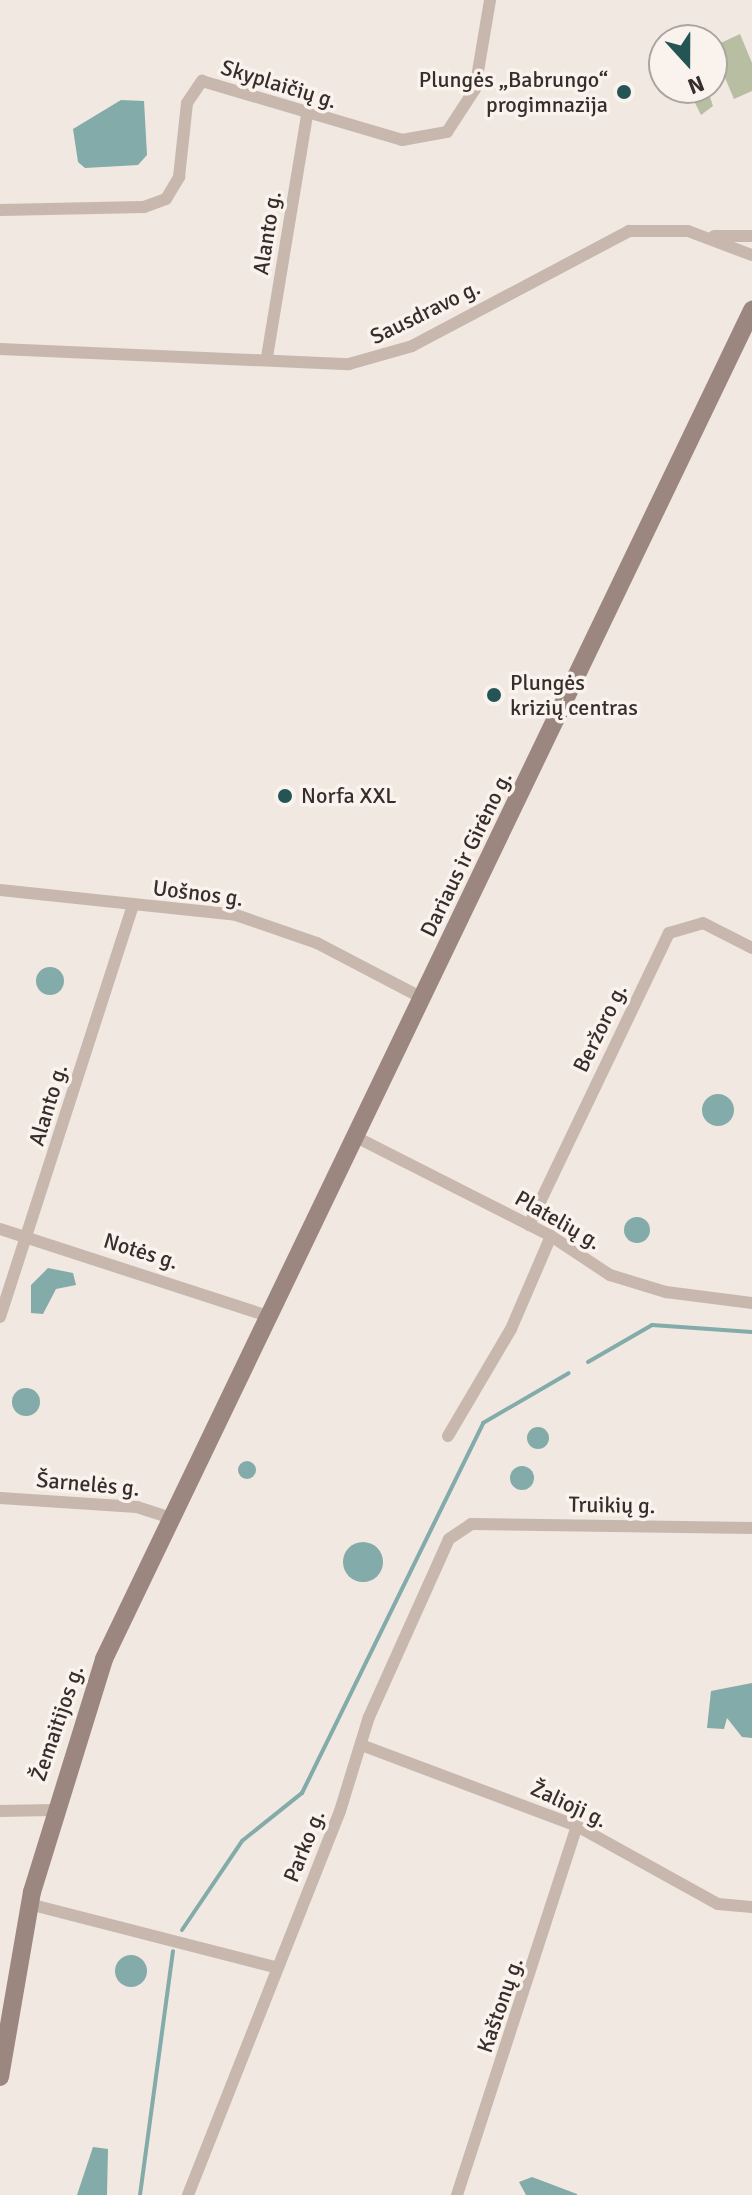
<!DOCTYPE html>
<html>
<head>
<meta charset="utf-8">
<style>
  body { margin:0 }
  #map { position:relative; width:752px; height:2195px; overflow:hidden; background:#f1e8e1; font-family:Signika,sans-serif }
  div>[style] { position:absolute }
  .green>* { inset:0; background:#b7bea2 }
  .water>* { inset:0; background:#83aba9 }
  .round { border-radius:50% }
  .stream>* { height:4px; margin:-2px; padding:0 2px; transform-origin:2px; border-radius:2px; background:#83aba9 }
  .street>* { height:12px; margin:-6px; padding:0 6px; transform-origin:6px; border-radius:6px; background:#c8b7ad }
  .secondary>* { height:18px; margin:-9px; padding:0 9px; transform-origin:9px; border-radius:9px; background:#9b877f }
  .dots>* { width:22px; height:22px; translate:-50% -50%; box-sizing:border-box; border:4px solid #f9f2ed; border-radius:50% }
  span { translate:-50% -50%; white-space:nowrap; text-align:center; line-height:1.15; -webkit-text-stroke:7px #f9f2ed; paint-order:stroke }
  .poi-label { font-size:22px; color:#372e2b }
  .right { translate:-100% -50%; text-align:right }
  .left { translate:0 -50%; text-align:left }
  .street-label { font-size:22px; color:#372e2b }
  .north { position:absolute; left:648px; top:24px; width:80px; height:80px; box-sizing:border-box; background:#f9f2ed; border:2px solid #aba49f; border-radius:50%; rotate:159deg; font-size:22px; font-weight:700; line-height:32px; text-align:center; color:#372e2b }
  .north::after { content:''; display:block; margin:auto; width:28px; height:36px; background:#255454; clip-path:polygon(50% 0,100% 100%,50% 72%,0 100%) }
</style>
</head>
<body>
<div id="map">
  <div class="green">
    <div style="clip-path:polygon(740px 34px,752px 63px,752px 91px,734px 99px,712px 47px)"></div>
    <div style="clip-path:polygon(707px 88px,713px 106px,701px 115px,688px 89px)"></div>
  </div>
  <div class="water">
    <div style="clip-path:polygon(121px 100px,144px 101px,147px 155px,138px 165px,85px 168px,78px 162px,73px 129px)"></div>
    <div class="round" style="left:36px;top:967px;width:28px;height:28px"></div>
    <div class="round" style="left:702px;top:1094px;width:32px;height:32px"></div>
    <div class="round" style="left:624px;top:1217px;width:26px;height:26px"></div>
    <div style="clip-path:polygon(48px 1268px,73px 1273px,76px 1285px,56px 1289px,43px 1314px,31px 1313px,31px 1285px)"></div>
    <div class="round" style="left:12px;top:1388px;width:28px;height:28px"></div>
    <div class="round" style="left:527px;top:1427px;width:22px;height:22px"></div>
    <div class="round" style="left:238px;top:1461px;width:18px;height:18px"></div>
    <div class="round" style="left:510px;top:1466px;width:24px;height:24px"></div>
    <div class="round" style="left:343px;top:1542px;width:40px;height:40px"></div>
    <div style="clip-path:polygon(752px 1683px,752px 1738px,742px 1737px,727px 1718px,724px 1729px,707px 1728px,711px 1691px)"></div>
    <div class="round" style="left:115px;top:1955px;width:32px;height:32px"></div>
    <div style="clip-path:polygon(93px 2147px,108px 2149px,107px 2195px,77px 2195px)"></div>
    <div style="clip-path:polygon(532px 2177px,577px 2194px,577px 2195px,526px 2195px,519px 2182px)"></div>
  </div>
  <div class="stream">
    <div style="left:588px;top:1362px;width:74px;rotate:-30deg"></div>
    <div style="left:652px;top:1325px;width:100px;rotate:4deg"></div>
    <div style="left:182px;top:1930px;width:107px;rotate:-56deg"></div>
    <div style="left:242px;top:1841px;width:77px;rotate:-38.7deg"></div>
    <div style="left:302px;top:1793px;width:412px;rotate:-63.9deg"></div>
    <div style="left:483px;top:1423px;width:99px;rotate:-30.2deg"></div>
    <div style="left:140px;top:2195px;width:246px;rotate:-82.3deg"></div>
  </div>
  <div class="street">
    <div style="left:0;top:210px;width:144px;rotate:-1.2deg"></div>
    <div style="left:144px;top:207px;width:23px;rotate:-20deg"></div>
    <div style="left:166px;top:199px;width:26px;rotate:-59deg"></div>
    <div style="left:179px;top:177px;width:74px;rotate:-83.8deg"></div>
    <div style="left:187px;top:103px;width:27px;rotate:-56deg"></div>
    <div style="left:202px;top:81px;width:209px;rotate:16.4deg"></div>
    <div style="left:402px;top:140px;width:46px;rotate:-10.1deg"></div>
    <div style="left:447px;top:132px;width:51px;rotate:-56.9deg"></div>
    <div style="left:475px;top:89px;width:90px;rotate:-80.4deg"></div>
    <div style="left:714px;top:236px;width:38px"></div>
    <div style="left:0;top:349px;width:349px;rotate:2.5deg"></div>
    <div style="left:349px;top:364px;width:66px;rotate:-15.9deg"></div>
    <div style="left:412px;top:346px;width:246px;rotate:-27.9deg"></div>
    <div style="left:629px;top:231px;width:59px"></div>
    <div style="left:688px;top:231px;width:68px;rotate:20.6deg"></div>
    <div style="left:267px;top:357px;width:245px;rotate:-80.6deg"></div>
    <div style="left:0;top:890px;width:237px;rotate:6deg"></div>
    <div style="left:236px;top:915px;width:86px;rotate:19.1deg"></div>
    <div style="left:317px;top:943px;width:119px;rotate:27.6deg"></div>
    <div style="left:354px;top:1136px;width:221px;rotate:26.9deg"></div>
    <div style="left:551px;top:1236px;width:71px;rotate:33.5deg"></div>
    <div style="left:610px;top:1275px;width:59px;rotate:16.9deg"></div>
    <div style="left:666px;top:1292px;width:87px;rotate:7.3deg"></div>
    <div style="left:529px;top:1225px;width:324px;rotate:-64.4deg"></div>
    <div style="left:669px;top:933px;width:35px;rotate:-16deg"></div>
    <div style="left:703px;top:923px;width:55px;rotate:27deg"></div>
    <div style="left:0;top:1229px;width:282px;rotate:18deg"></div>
    <div style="left:0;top:1317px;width:433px;rotate:-72.1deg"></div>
    <div style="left:448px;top:1436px;width:124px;rotate:-59.5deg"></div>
    <div style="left:511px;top:1329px;width:101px;rotate:-66.7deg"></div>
    <div style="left:0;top:1498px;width:137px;rotate:3.8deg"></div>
    <div style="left:137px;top:1507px;width:35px;rotate:18deg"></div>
    <div style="left:364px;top:1746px;width:228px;rotate:20.6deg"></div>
    <div style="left:577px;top:1826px;width:161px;rotate:29deg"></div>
    <div style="left:718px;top:1904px;width:34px;rotate:5deg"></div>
    <div style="left:0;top:1811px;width:53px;rotate:-1.1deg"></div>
    <div style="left:29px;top:1904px;width:254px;rotate:14.4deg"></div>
    <div style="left:188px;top:2195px;width:413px;rotate:-68.4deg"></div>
    <div style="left:340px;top:1811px;width:98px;rotate:-72.9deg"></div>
    <div style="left:369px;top:1717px;width:195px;rotate:-65.8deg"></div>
    <div style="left:449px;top:1539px;width:27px;rotate:-34deg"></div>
    <div style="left:471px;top:1524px;width:281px;rotate:0.8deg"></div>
    <div style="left:457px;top:2195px;width:388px;rotate:-72deg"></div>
  </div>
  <div class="secondary">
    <div style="left:0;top:2077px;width:188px;rotate:-80.2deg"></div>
    <div style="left:32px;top:1892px;width:244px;rotate:-72.8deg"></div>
    <div style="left:104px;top:1659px;width:1497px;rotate:-64.34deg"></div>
  </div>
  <div class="dots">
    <div style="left:624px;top:92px;background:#255454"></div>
    <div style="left:494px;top:695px;background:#255454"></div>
    <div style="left:285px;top:796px;background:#255454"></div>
  </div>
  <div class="poi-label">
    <span class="right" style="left:608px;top:92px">Plungės „Babrungo“<br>progimnazija</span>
    <span class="left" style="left:510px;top:695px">Plungės<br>krizių centras</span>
    <span class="left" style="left:301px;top:796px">Norfa XXL</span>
  </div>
  <div class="street-label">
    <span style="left:279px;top:84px;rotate:17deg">Skyplaičių g.</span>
    <span style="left:267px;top:233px;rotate:-81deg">Alanto g.</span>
    <span style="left:425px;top:312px;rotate:-26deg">Sausdravo g.</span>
    <span style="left:466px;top:854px;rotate:-64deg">Dariaus ir Girėno g.</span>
    <span style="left:198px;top:893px;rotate:7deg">Uošnos g.</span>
    <span style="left:600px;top:1028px;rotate:-64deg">Beržoro g.</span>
    <span style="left:48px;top:1105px;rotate:-73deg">Alanto g.</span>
    <span style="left:558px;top:1220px;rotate:30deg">Platelių g.</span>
    <span style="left:141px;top:1251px;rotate:17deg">Notės g.</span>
    <span style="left:88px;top:1484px;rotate:5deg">Šarnelės g.</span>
    <span style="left:612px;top:1505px;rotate:1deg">Truikių g.</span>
    <span style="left:57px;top:1723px;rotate:-71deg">Žemaitijos g.</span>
    <span style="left:569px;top:1804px;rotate:25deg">Žalioji g.</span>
    <span style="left:304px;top:1846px;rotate:-68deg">Parko g.</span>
    <span style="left:500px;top:2005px;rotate:-71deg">Kaštonų g.</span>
  </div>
  <div class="north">N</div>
</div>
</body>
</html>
